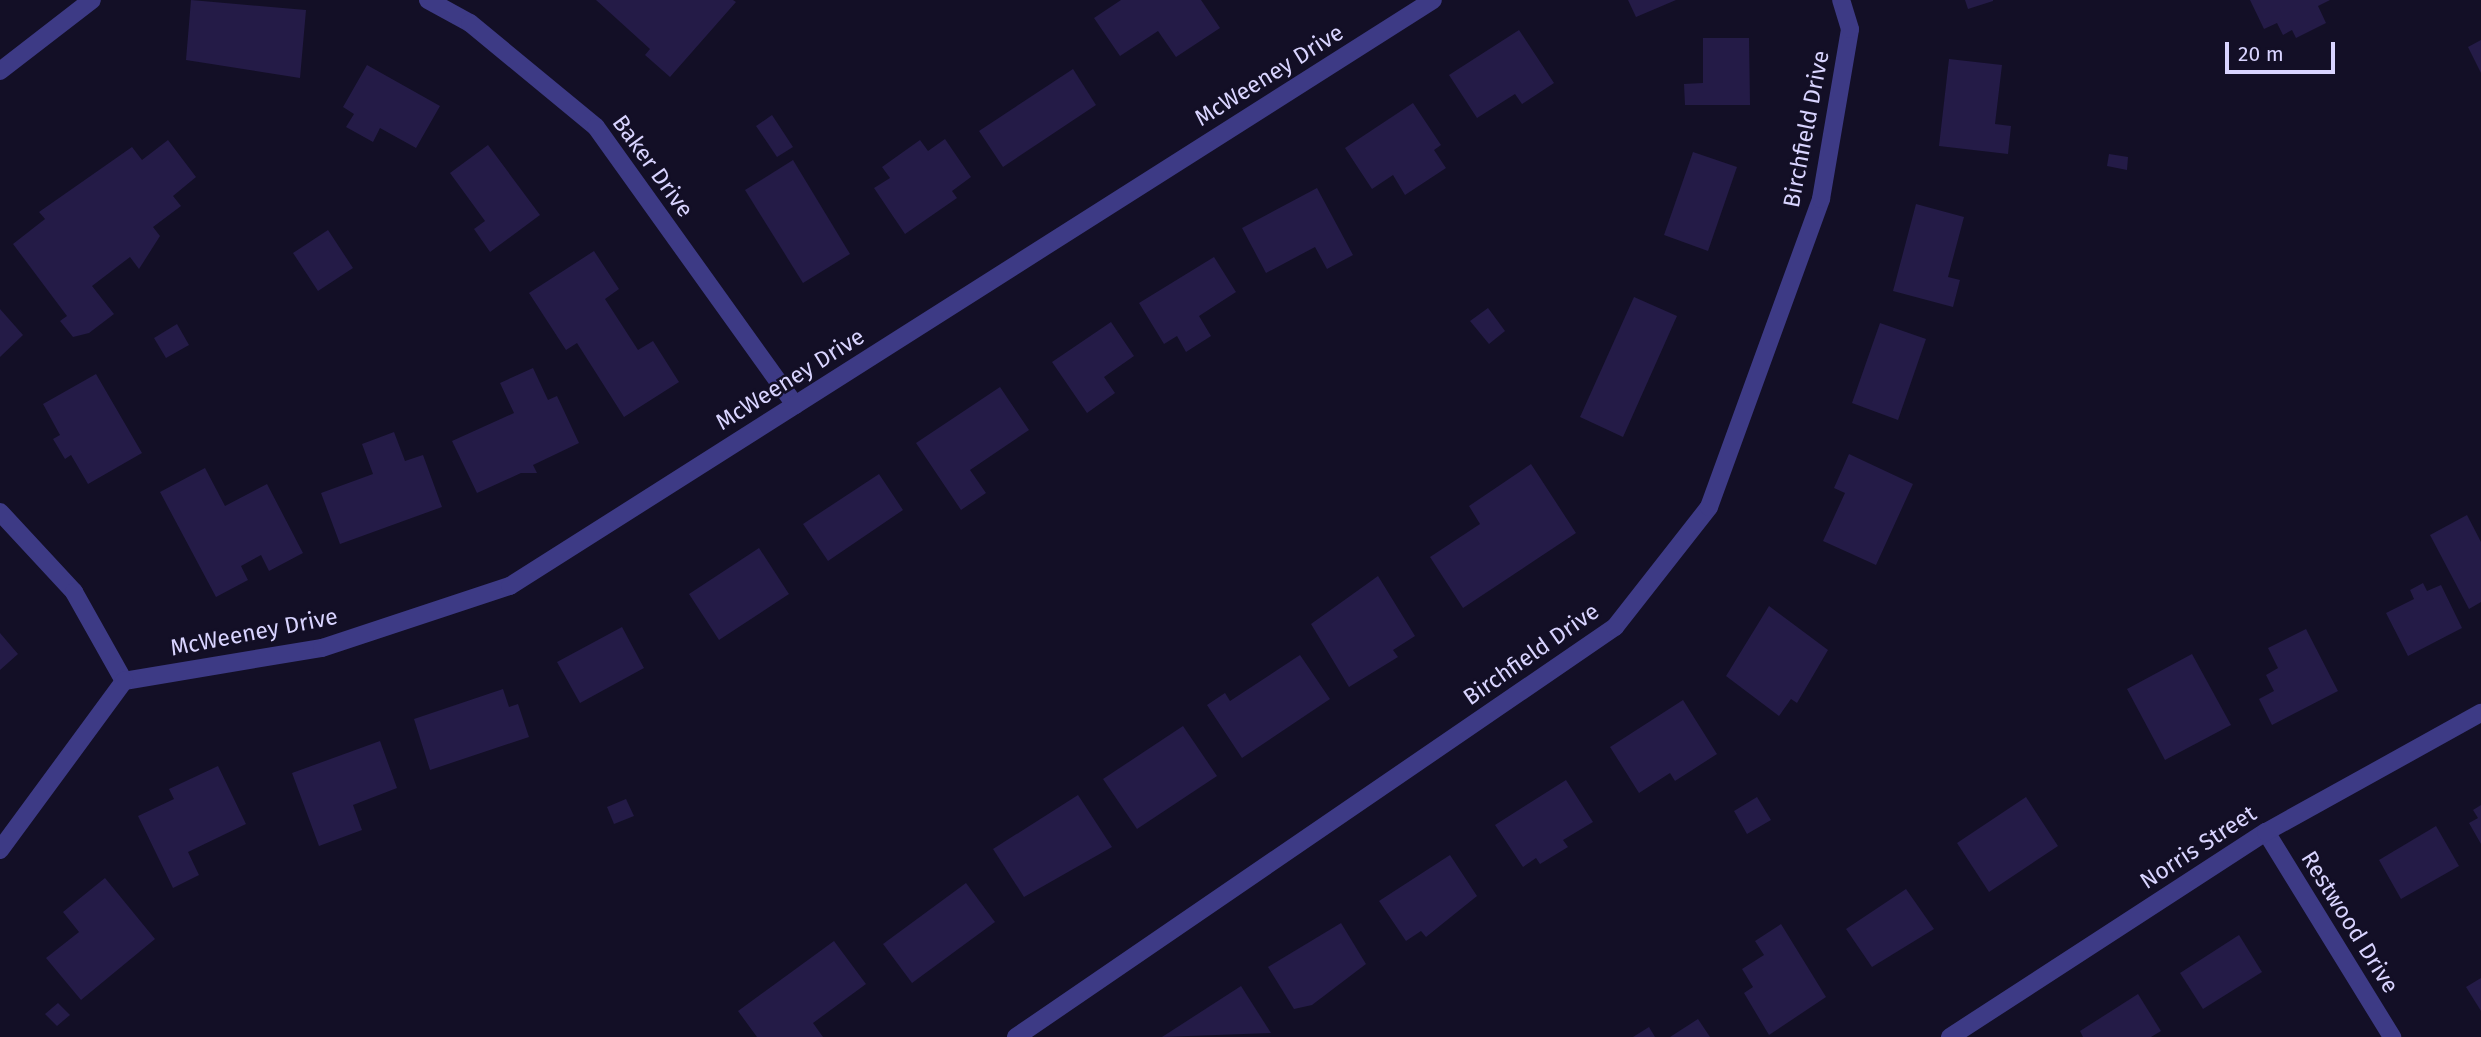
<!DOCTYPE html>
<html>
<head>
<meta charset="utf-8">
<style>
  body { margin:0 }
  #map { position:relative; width:2481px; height:1037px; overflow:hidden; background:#130f26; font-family:"Fira Sans",sans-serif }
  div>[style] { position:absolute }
  .building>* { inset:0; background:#241b47 }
  .minor>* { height:18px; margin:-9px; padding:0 9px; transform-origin:9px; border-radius:9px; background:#3d3a85 }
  span { translate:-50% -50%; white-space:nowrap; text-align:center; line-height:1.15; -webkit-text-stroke:5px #130f26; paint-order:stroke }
  .street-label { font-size:23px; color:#d9d4ff }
  .scale { position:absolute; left:2225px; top:42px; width:110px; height:32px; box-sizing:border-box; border:4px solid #d9d4ff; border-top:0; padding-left:9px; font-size:21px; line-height:24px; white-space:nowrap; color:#d9d4ff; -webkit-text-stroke:5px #130f26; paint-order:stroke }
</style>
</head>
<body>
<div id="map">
  <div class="building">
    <div style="clip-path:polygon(191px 0,306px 10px,300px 78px,186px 60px)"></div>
    <div style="clip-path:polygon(596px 0,733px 0,736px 2px,670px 77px,645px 55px,650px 49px)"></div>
    <div style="clip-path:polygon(1121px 0,1201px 0,1220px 28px,1176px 57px,1158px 31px,1120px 56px,1094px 18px)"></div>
    <div style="clip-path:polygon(1628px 0,1676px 0,1636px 17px)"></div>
    <div style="clip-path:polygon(1965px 0,1993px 0,1993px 1px,1968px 9px)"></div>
    <div style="clip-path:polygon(2250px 0,2330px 0,2318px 6px,2326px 23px,2296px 38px,2292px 30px,2283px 35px,2277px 23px,2264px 29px)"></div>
    <div style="clip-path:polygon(1519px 30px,1554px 83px,1522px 104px,1515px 94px,1477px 118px,1449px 75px)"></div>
    <div style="clip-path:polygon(1703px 38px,1749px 38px,1750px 105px,1685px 105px,1684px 84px,1703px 83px)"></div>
    <div style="clip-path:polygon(2481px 40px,2481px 73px,2468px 47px)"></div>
    <div style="clip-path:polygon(1949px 59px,2002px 65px,1995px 124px,2011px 126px,2008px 154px,1939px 146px)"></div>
    <div style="clip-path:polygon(367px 65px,440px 106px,416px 148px,380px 128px,373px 142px,346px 127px,354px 114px,343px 107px)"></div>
    <div style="clip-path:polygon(1073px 69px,1096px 105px,1003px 167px,979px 131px)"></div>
    <div style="clip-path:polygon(1413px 103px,1441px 145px,1434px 150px,1446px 168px,1405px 195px,1393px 175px,1372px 189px,1345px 148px)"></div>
    <div style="clip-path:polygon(772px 115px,793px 147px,777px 157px,756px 126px)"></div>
    <div style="clip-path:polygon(945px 139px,971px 177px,952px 191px,957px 198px,905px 234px,874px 188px,890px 178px,882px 167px,920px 140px,928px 151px)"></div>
    <div style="clip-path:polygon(168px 140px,196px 177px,173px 196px,181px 206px,153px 227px,160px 236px,139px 269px,130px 257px,92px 286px,114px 314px,89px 333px,73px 337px,60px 321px,67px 316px,13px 244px,45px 219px,39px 212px,132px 147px,142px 160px)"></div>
    <div style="clip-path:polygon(488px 145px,540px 215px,490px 252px,474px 229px,485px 221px,450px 173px)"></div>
    <div style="clip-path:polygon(1693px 152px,1737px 167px,1708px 251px,1664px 235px)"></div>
    <div style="clip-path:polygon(2109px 154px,2128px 157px,2127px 170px,2107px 166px)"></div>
    <div style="clip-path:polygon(793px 160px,850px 254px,803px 283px,745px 190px)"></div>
    <div style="clip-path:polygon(1317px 188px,1353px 255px,1327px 269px,1315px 247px,1266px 273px,1242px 228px)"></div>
    <div style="clip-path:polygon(1916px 204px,1964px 217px,1948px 277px,1960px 280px,1953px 307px,1893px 291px)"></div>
    <div style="clip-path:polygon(328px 230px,353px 268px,318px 291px,293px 253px)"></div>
    <div style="clip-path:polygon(594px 251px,619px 289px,605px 299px,638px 350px,653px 341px,679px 382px,624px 417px,577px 343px,566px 350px,529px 293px)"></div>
    <div style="clip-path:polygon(1214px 257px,1236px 292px,1199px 316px,1211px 336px,1186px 352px,1177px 336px,1164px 344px,1139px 303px)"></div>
    <div style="clip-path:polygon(1634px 297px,1677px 316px,1623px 437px,1580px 417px)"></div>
    <div style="clip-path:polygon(1488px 308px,1505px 331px,1489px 344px,1470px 321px)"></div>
    <div style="clip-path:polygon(0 309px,23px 335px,0 357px)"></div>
    <div style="clip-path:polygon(1111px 322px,1134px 356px,1104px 377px,1115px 393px,1087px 413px,1052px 362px)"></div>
    <div style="clip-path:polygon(1880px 323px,1926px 339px,1898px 420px,1852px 403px)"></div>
    <div style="clip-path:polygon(177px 324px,189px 345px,166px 358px,154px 338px)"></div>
    <div style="clip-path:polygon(533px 368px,548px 400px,557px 396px,579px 443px,533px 465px,537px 473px,521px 473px,477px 493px,452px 441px,514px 413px,500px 383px)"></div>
    <div style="clip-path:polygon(96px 374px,142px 453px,88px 484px,71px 455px,65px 459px,53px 439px,60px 435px,43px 404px)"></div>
    <div style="clip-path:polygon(1000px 387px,1029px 430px,970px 470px,986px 493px,961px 510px,916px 443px)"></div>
    <div style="clip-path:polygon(394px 432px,405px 461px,423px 455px,442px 507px,340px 544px,321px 493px,373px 474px,362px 444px)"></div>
    <div style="clip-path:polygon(1849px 454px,1913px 484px,1876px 565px,1823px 541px,1845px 493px,1834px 488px)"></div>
    <div style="clip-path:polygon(1531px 464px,1576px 533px,1463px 608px,1430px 557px,1480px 524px,1469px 506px)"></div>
    <div style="clip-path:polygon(205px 468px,225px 506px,267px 484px,303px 553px,269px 571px,261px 555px,241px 566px,248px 580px,216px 597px,160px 492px)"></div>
    <div style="clip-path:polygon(879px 474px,903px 510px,828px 561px,803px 524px)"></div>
    <div style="clip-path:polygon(2467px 515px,2481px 542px,2481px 602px,2469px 609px,2430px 535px)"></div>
    <div style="clip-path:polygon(759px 548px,789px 594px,719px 640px,689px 594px)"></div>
    <div style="clip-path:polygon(1378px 576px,1415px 636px,1393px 650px,1398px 657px,1349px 687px,1311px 624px)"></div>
    <div style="clip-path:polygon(2423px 583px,2427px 591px,2441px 585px,2462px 628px,2408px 656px,2386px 613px,2414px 599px,2410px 590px)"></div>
    <div style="clip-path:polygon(1769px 606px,1828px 650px,1797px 703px,1791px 699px,1779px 716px,1726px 676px)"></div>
    <div style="clip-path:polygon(622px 627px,644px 668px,580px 703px,557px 662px)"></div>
    <div style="clip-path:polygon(2306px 629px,2338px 691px,2272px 725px,2259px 699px,2274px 691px,2266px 675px,2278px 668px,2268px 648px)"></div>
    <div style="clip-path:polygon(0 633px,18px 654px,0 670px)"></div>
    <div style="clip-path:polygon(2192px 654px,2231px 725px,2165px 760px,2127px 689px)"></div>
    <div style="clip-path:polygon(1300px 655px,1330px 699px,1242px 758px,1207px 705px,1225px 693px,1230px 701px)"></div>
    <div style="clip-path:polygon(503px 689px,509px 707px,518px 704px,529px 737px,430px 770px,414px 719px)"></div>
    <div style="clip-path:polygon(1683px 700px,1717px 754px,1675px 781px,1670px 773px,1639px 793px,1610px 747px)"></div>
    <div style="clip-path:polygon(1183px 726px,1217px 776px,1137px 829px,1103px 779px)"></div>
    <div style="clip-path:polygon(380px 741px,397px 788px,353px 805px,362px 830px,319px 846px,292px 773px)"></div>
    <div style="clip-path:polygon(218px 766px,246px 824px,188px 852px,199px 875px,173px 888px,138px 816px,174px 799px,169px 789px)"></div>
    <div style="clip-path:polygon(1566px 780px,1593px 822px,1563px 840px,1568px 847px,1540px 864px,1536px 858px,1523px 867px,1495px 825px)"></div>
    <div style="clip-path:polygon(1078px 795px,1112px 847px,1024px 897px,993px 849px)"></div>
    <div style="clip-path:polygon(1757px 797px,1771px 820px,1747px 834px,1734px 811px)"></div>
    <div style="clip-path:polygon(2026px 797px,2058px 846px,1989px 892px,1957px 843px)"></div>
    <div style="clip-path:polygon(626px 799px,634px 816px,614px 824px,607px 807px)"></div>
    <div style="clip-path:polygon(2481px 805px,2481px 844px,2469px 823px,2478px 818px,2473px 810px)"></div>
    <div style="clip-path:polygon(2436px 826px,2459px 866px,2401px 899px,2379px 860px)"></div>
    <div style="clip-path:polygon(1450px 855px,1477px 896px,1426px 937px,1421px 931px,1406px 941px,1379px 901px)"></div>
    <div style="clip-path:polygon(105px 878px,155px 939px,81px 1000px,46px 958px,79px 932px,63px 912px)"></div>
    <div style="clip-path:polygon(966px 883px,995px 922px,912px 983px,883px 944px)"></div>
    <div style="clip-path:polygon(1906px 889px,1934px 929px,1872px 967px,1846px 929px)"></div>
    <div style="clip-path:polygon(1341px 923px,1366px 964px,1312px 1005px,1294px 1009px,1268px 967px)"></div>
    <div style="clip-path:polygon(1781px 924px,1826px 997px,1769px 1035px,1744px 993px,1753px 987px,1742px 969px,1764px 955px,1755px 941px)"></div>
    <div style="clip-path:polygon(2239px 935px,2262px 972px,2203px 1009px,2180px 973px)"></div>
    <div style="clip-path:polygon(834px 941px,866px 984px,813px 1023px,823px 1037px,757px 1037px,738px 1011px)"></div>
    <div style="clip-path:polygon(2481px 978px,2481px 1011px,2466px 987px)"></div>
    <div style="clip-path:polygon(1241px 986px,1271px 1033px,1162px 1037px)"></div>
    <div style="clip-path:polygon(2138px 994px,2161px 1031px,2151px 1037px,2083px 1037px,2080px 1031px)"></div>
    <div style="clip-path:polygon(58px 1003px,70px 1015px,57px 1026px,45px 1014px)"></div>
    <div style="clip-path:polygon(1698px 1019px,1710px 1037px,1670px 1037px)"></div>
    <div style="clip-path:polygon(1649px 1027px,1655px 1037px,1633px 1037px)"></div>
  </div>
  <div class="minor">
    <div style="left:428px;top:0;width:48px;rotate:28.7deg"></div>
    <div style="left:470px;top:23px;width:163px;rotate:39.5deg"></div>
    <div style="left:596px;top:127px;width:342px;rotate:54.4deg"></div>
    <div style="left:0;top:71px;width:116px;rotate:-37.7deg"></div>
    <div style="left:0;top:512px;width:109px;rotate:47.2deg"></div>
    <div style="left:74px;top:592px;width:102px;rotate:60.7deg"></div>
    <div style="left:124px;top:681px;width:201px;rotate:-9.5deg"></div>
    <div style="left:322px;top:648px;width:198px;rotate:-18.3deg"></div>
    <div style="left:510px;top:586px;width:1093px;rotate:-32.41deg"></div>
    <div style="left:2266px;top:832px;width:241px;rotate:58.4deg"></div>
    <div style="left:0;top:850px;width:210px;rotate:-53.7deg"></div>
    <div style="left:1016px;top:1037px;width:726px;rotate:-34.39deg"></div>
    <div style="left:1615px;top:627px;width:152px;rotate:-51.9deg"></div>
    <div style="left:1709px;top:507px;width:328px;rotate:-70deg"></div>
    <div style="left:1821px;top:199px;width:172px;rotate:-80.3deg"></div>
    <div style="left:1850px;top:29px;width:30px;rotate:-107deg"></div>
    <div style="left:1950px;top:1037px;width:377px;rotate:-33deg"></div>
    <div style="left:2266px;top:832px;width:246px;rotate:-29deg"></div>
  </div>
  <div class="street-label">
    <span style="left:1269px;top:75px;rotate:-32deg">McWeeney Drive</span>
    <span style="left:1806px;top:129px;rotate:-79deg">Birchfield Drive</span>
    <span style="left:653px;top:166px;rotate:54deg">Baker Drive</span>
    <span style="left:790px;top:379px;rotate:-32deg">McWeeney Drive</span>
    <span style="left:254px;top:632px;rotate:-11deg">McWeeney Drive</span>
    <span style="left:1531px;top:654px;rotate:-35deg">Birchfield Drive</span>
    <span style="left:2198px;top:847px;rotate:-33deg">Norris Street</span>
    <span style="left:2350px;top:922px;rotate:58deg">Restwood Drive</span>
  </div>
  <div class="scale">20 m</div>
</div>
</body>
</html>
